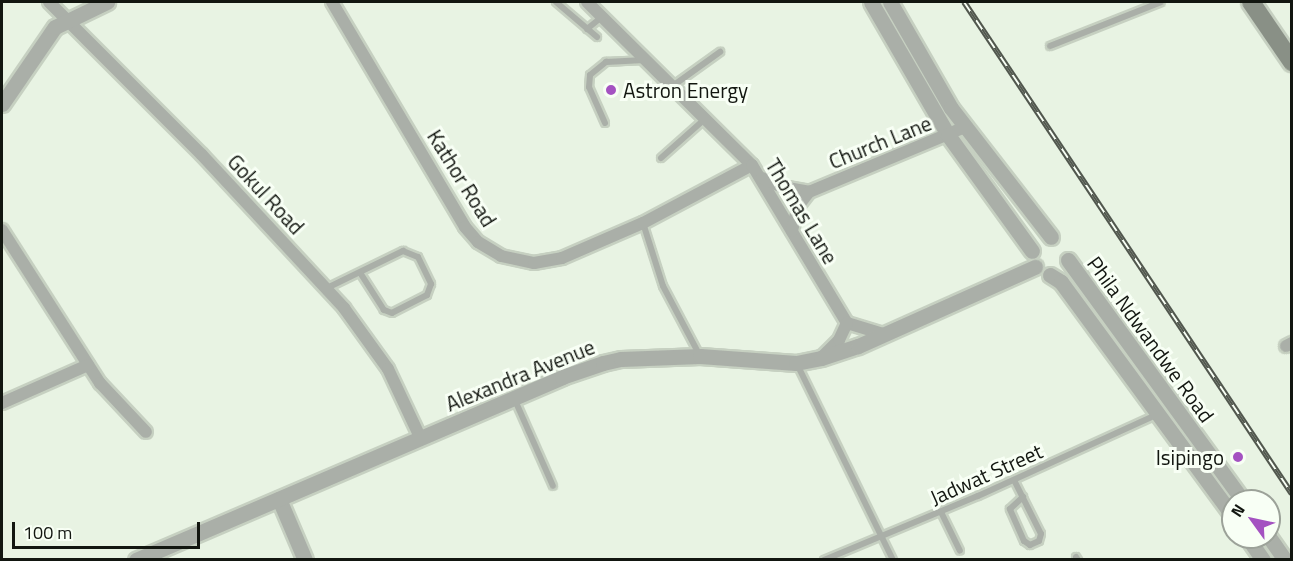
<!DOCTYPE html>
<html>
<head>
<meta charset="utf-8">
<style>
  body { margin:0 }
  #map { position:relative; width:1293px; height:561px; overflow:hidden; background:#e8f3e3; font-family:"Titillium Web",sans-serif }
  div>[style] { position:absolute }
  .roads { filter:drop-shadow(2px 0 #c6d0c1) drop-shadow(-2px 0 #c6d0c1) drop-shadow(0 2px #c6d0c1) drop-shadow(0 -2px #c6d0c1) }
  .service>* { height:6px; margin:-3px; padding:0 3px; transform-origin:3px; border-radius:3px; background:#aaafa8 }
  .minor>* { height:12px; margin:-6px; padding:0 6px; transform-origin:6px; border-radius:6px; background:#aaafa8 }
  .tertiary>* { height:15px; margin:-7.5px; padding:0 7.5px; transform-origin:7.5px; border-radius:7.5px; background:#aaafa8 }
  .secondary>* { height:18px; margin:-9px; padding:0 9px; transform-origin:9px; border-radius:9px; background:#899086 }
  .rail>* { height:6px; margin-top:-3px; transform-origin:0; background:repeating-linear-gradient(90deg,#f8fff5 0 11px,#51574e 0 22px); box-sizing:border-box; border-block:2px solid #51574e }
  .dots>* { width:16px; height:16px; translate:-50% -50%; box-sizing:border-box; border:3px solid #f8fff5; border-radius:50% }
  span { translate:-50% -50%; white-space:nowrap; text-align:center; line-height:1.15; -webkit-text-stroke:6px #f8fff5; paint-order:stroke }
  .poi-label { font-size:21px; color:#121610 }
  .left { translate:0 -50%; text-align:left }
  .right { translate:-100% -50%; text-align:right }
  .street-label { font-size:21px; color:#121610 }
  .frame { position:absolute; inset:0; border:3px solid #121610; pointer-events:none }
  .north { position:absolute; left:1221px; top:489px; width:60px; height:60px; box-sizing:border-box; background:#f8fff5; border:2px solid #9ca299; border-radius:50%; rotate:303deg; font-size:16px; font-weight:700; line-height:24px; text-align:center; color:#121610 }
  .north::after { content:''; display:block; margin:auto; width:21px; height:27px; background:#a452c1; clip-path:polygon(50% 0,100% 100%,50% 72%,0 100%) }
  .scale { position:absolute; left:12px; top:522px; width:188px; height:27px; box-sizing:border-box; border:3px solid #121610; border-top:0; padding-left:8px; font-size:18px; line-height:21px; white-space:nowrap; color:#121610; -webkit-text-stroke:4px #f8fff5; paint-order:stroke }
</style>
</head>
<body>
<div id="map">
  <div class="roads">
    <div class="service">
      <div style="left:556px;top:2px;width:54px;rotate:40.5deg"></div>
      <div style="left:587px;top:29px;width:19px;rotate:-39deg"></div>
      <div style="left:1050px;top:46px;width:119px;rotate:-21.6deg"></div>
      <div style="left:674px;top:85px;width:57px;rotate:-35.7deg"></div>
      <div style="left:605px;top:123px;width:39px;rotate:-114deg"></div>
      <div style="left:589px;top:87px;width:12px;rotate:-85deg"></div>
      <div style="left:590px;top:75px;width:21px;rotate:-39deg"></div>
      <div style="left:606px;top:62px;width:38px;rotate:-3deg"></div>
      <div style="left:661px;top:158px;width:59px;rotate:-41.6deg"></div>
      <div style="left:643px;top:223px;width:66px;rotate:72.4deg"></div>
      <div style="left:663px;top:286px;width:79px;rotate:62.1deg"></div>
      <div style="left:327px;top:288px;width:85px;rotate:-26deg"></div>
      <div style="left:403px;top:251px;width:16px;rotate:22deg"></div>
      <div style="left:418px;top:257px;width:30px;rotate:64deg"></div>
      <div style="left:431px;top:284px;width:12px;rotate:110deg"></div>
      <div style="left:427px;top:295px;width:39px;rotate:153deg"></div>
      <div style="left:392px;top:313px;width:9px;rotate:-159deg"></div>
      <div style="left:384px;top:310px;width:43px;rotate:-122.6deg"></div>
      <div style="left:797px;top:364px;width:218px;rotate:63.9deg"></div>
      <div style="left:514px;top:398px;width:96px;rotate:66.1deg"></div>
      <div style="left:1014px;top:480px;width:60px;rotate:63.4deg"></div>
      <div style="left:1041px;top:534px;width:7px;rotate:106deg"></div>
      <div style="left:1039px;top:541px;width:10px;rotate:156deg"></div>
      <div style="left:1030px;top:545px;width:7px;rotate:-146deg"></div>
      <div style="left:1024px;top:541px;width:35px;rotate:-114deg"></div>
      <div style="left:1010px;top:509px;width:18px;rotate:-43deg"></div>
      <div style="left:941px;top:512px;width:43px;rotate:64deg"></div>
      <div style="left:1076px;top:557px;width:4px;rotate:56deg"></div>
      <div style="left:824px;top:560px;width:167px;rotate:-22.6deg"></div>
      <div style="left:978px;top:496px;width:198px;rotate:-24.5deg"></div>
    </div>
    <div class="minor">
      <div style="left:49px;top:2px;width:216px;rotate:45deg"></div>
      <div style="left:202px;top:155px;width:209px;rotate:47.1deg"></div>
      <div style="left:344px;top:308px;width:75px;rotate:54.2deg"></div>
      <div style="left:388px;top:369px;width:77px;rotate:64.8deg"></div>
      <div style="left:332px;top:2px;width:261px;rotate:59.4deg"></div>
      <div style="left:465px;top:227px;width:20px;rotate:49deg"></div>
      <div style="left:478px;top:242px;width:27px;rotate:31deg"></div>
      <div style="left:501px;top:256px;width:34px;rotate:12deg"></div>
      <div style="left:534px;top:263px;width:28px;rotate:-10deg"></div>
      <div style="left:562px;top:258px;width:88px;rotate:-23.4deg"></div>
      <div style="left:643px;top:223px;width:123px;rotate:-28deg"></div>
      <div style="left:587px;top:2px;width:232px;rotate:44.7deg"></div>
      <div style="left:752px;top:165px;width:184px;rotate:59deg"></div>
      <div style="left:847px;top:323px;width:37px;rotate:17deg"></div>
      <div style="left:762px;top:178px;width:22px;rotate:24deg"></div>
      <div style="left:782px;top:187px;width:27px;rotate:10deg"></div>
      <div style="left:809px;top:192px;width:169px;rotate:-22.6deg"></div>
      <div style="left:2px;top:230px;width:182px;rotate:57.4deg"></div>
      <div style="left:100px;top:383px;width:67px;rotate:46.8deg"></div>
      <div style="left:792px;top:231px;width:26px;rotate:-77deg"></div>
      <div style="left:798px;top:206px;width:18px;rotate:-52deg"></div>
      <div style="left:1286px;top:346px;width:7px;rotate:-27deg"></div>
      <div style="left:824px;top:355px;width:21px;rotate:-45deg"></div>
      <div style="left:839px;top:340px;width:19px;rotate:-65deg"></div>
      <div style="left:2px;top:403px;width:94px;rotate:-23.8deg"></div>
    </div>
    <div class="tertiary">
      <div style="left:871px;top:2px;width:154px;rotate:59.9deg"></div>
      <div style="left:948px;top:135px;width:143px;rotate:54.1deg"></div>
      <div style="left:890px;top:2px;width:122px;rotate:60.1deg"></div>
      <div style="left:951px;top:108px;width:163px;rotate:52.2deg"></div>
      <div style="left:2px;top:104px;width:93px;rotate:-55.5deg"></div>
      <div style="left:55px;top:27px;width:58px;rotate:-25.7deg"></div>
      <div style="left:1068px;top:260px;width:298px;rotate:54deg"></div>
      <div style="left:1050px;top:275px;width:13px;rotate:32deg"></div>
      <div style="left:1061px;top:282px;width:290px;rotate:53.7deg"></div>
      <div style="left:279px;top:499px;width:66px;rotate:66.9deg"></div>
      <div style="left:1247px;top:537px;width:28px;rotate:55deg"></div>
      <div style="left:1269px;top:537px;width:28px;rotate:55deg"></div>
      <div style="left:136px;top:560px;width:464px;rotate:-23.2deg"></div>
      <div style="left:562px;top:377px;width:43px;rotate:-18.9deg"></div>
      <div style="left:603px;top:363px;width:18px;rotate:-13deg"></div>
      <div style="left:621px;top:359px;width:79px;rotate:-2.2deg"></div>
      <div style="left:700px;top:356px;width:96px;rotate:4.2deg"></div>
      <div style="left:796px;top:363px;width:25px;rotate:-11deg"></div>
      <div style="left:821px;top:358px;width:39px;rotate:-18deg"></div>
      <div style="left:858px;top:346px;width:194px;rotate:-24.1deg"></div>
    </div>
    <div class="secondary">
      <div style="left:1251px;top:2px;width:73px;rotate:55.7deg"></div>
    </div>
  </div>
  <div class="rail">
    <div style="left:964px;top:2px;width:591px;rotate:56.31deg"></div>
  </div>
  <div class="dots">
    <div style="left:611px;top:90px;background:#a452c1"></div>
    <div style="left:1238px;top:457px;background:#a452c1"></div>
  </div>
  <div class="poi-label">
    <span class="left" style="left:623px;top:90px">Astron Energy</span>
    <span class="right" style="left:1224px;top:457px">Isipingo</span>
  </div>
  <div class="street-label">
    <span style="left:880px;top:142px;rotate:-22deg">Church Lane</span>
    <span style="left:462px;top:178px;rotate:58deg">Kathor Road</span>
    <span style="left:266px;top:194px;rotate:47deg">Gokul Road</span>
    <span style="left:802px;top:211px;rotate:59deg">Thomas Lane</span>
    <span style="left:1151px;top:339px;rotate:54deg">Phila Ndwandwe Road</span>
    <span style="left:520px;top:375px;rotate:-22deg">Alexandra Avenue</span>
    <span style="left:986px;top:474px;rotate:-24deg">Jadwat Street</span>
  </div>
  <div class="frame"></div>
  <div class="north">N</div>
  <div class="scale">100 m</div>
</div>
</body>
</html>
